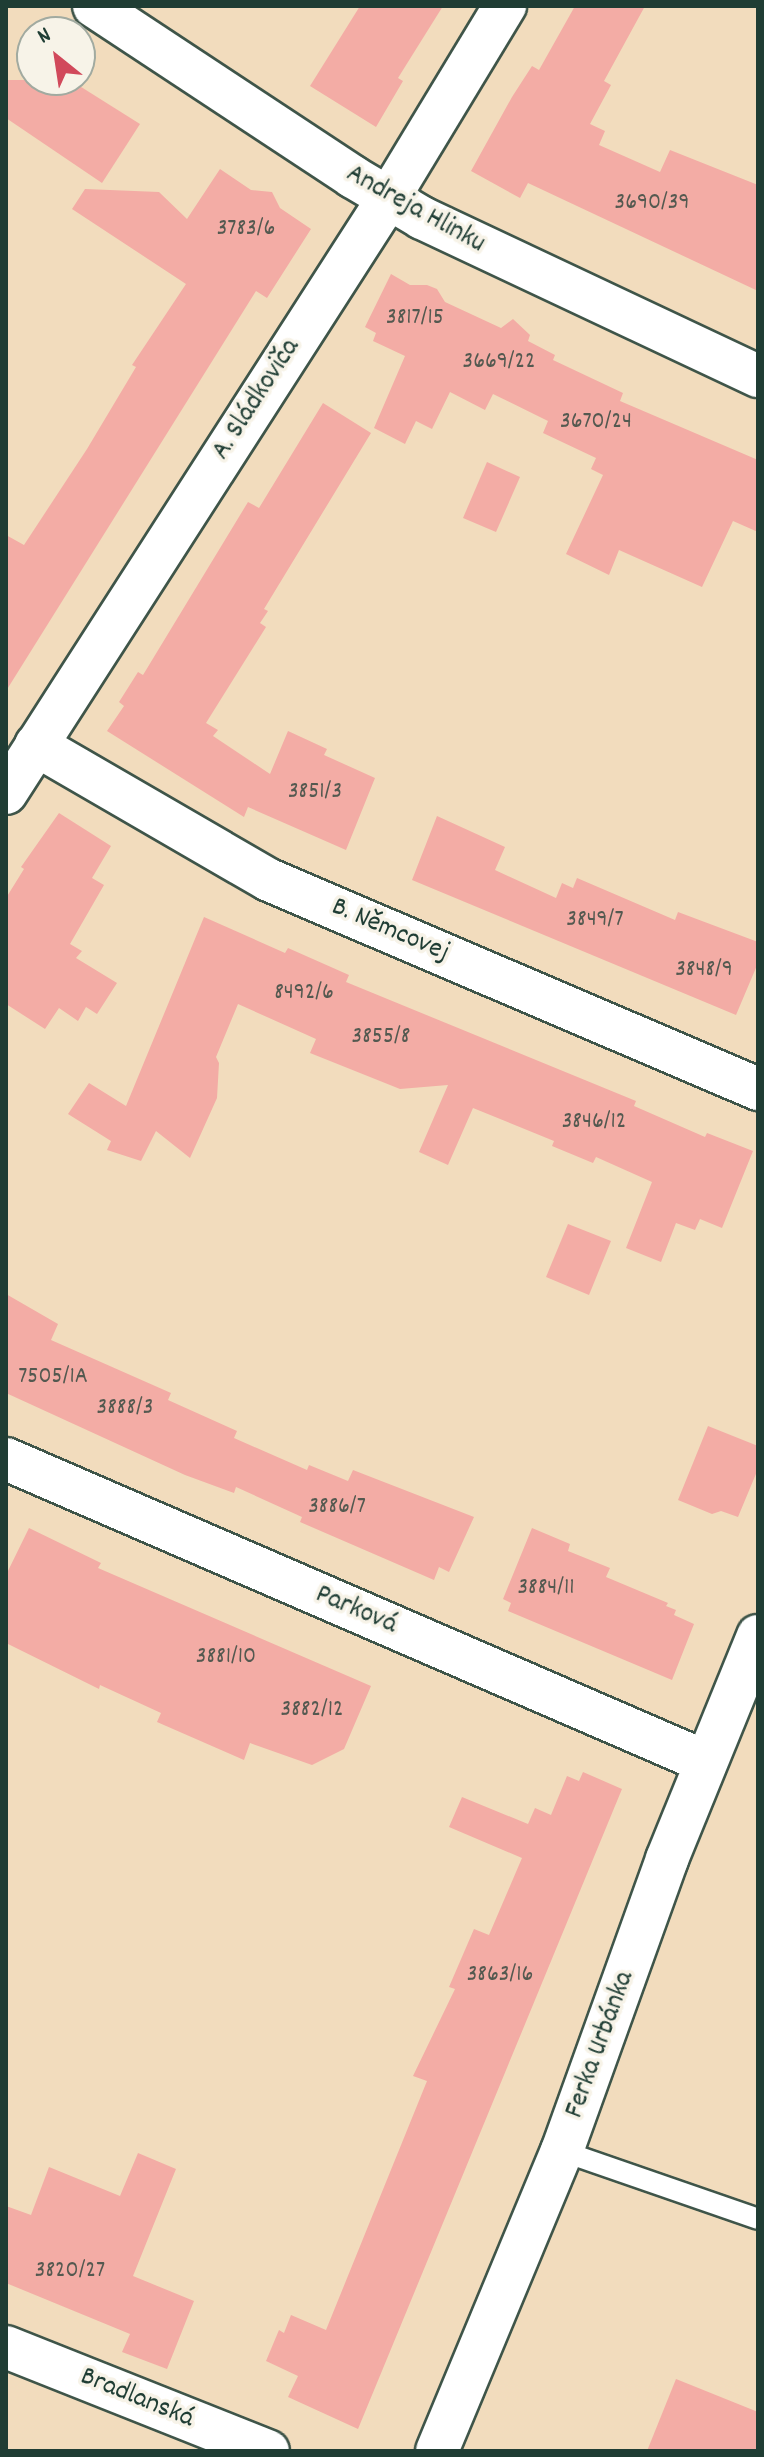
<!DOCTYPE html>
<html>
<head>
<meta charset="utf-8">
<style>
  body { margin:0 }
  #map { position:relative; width:764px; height:2457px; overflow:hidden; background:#f2dcbd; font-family:Dekko,sans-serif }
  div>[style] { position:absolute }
  .building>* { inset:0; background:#f3aca5 }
  .roads { filter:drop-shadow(2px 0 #3f5549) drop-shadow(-2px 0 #3f5549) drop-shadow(0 2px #3f5549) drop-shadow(0 -2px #3f5549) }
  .service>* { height:20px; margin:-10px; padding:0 10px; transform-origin:10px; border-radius:10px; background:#fff }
  .minor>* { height:42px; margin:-21px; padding:0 21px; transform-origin:21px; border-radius:21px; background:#fff }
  span { translate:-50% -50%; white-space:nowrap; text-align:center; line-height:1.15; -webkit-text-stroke:7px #f7f3e8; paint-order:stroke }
  .number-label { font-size:24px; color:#545950 }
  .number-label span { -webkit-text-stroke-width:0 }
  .street-label { font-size:28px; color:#1f3d34 }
  .frame { position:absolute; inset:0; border:8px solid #1f3d34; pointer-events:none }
  .north { position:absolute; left:16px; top:16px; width:80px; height:80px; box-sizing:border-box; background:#f7f3e8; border:2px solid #a1aaa0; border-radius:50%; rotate:330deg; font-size:22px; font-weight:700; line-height:32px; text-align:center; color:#1f3d34 }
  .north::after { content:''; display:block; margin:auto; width:28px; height:36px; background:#d1495b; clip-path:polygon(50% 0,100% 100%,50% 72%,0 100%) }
</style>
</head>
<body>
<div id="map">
  <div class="building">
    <div style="clip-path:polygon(360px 6px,443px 6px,398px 78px,403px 81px,376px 127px,310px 86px)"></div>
    <div style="clip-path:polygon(575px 6px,645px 6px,604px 81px,611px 85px,590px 124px,605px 131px,599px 145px,660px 172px,670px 150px,758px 185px,758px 291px,528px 183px,520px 198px,471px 171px,512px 97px,532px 66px,539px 70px)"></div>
    <div style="clip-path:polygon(6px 80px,70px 80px,140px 124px,102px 183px,6px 118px)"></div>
    <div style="clip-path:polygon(220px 169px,251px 190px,272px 192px,280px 208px,311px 229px,267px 298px,256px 291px,6px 691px,6px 535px,24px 545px,87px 449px,136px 367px,132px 365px,186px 284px,72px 209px,85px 189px,159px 192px,187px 219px)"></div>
    <div style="clip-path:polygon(391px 274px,410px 285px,427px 285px,437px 289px,445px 302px,501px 328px,513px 319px,530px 335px,528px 341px,555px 355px,553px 360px,623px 393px,620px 401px,758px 460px,758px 532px,733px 521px,702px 587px,619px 550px,609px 575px,566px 554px,603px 475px,591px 469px,596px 458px,543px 433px,548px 421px,493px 394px,485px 410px,450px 392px,432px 429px,416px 421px,405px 444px,374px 428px,405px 356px,373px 341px,376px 333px,365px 327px)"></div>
    <div style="clip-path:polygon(323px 403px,371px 433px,264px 609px,268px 611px,260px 623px,266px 627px,206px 723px,218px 730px,213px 736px,270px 774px,288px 731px,327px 749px,324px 755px,375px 778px,346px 850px,248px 807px,244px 817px,107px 731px,124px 706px,119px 702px,138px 672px,143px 675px,248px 502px,259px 508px)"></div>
    <div style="clip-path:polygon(487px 462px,520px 477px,496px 532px,463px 518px)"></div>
    <div style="clip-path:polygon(59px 813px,111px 846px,92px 878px,104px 885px,70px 944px,82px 951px,76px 958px,117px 983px,97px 1014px,86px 1007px,78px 1021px,59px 1008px,45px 1029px,6px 1004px,6px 898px,24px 869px,21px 867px)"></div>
    <div style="clip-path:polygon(437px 816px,505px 847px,495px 870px,556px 898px,562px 883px,573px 888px,577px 878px,675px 920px,678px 912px,758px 942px,758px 963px,736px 1015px,412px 880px)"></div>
    <div style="clip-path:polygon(204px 917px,285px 953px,288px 948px,349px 975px,346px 982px,636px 1101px,634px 1106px,705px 1137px,707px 1133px,753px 1151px,722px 1228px,700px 1219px,695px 1230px,676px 1223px,661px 1262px,626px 1248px,652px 1182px,596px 1157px,593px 1163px,552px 1146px,554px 1141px,473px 1108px,448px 1165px,419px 1152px,448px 1085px,400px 1089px,310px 1053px,316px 1039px,238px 1004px,216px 1057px,219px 1063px,217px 1098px,190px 1158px,156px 1131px,141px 1161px,107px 1150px,111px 1141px,68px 1114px,89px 1083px,126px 1106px)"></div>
    <div style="clip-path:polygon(568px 1224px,611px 1241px,589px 1295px,546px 1277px)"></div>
    <div style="clip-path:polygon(6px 1294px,58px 1324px,51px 1340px,171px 1393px,168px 1400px,237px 1431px,234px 1438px,307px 1470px,309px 1465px,348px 1481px,353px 1470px,474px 1517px,449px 1572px,439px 1567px,434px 1580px,300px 1522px,302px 1517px,236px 1487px,234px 1493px,185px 1475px,6px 1393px)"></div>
    <div style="clip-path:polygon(708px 1426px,758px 1446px,758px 1469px,738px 1517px,721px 1511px,712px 1514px,678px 1500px)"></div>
    <div style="clip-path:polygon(29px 1528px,101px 1563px,98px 1568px,371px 1686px,344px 1749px,312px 1765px,250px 1743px,244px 1760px,157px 1722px,161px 1713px,100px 1685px,99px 1689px,6px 1643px,6px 1575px)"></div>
    <div style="clip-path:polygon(532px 1528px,570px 1544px,568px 1551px,610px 1568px,606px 1577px,668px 1603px,666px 1606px,676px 1610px,674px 1615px,694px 1624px,672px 1680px,508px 1611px,511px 1603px,503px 1599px)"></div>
    <div style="clip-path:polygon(583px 1772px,622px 1789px,358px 2429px,288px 2397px,298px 2376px,266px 2361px,279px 2330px,284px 2333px,291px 2315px,326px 2330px,427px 2081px,413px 2076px,455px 1989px,449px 1987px,474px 1929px,489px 1935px,522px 1858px,449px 1827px,462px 1797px,528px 1824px,535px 1808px,551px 1815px,567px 1776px,579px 1781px)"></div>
    <div style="clip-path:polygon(138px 2153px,176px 2169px,133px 2276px,194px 2301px,167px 2369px,122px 2352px,130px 2334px,6px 2283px,6px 2206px,31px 2215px,49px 2167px,120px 2196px)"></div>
    <div style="clip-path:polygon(676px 2379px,758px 2412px,758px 2451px,647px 2451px)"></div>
  </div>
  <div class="roads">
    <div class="service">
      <div style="left:562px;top:2151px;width:207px;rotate:19.1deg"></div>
    </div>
    <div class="minor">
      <div style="left:94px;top:6px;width:310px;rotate:33.4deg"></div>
      <div style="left:353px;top:177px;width:80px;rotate:30.7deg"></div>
      <div style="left:422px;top:218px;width:371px;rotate:25.2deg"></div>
      <div style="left:36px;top:745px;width:269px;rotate:30.1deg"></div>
      <div style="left:269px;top:880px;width:532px;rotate:23.14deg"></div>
      <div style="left:6px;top:793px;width:706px;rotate:-57.26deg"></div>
      <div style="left:388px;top:199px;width:226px;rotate:-58.8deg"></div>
      <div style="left:6px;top:1459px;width:763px;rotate:23.41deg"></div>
      <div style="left:6px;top:2347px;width:282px;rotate:21.7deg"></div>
      <div style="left:437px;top:2451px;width:325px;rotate:-67.4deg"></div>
      <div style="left:562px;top:2151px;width:310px;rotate:-70.2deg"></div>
      <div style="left:667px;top:1859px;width:241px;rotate:-67.8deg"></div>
    </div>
  </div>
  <div class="number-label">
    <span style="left:652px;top:204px">3690/39</span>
    <span style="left:246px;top:230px">3783/6</span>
    <span style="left:415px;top:319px">3817/15</span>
    <span style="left:499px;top:363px">3669/22</span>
    <span style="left:596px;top:423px">3670/24</span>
    <span style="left:315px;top:793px">3851/3</span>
    <span style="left:595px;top:921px">3849/7</span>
    <span style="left:704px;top:971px">3848/9</span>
    <span style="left:304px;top:994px">8492/6</span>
    <span style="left:381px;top:1038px">3855/8</span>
    <span style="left:594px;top:1123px">3846/12</span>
    <span style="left:53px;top:1378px">7505/1A</span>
    <span style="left:125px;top:1409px">3888/3</span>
    <span style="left:337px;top:1508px">3886/7</span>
    <span style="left:546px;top:1589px">3884/11</span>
    <span style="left:226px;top:1658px">3881/10</span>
    <span style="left:312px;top:1711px">3882/12</span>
    <span style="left:500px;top:1976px">3863/16</span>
    <span style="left:70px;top:2272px">3820/27</span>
  </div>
  <div class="street-label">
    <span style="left:415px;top:210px;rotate:29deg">Andreja Hlinku</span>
    <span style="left:257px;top:400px;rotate:-57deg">A. Sládkoviča</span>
    <span style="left:390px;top:931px;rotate:23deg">B. Němcovej</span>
    <span style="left:356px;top:1611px;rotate:23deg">Parková</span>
    <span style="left:601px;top:2045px;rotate:-70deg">Ferka Urbánka</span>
    <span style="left:137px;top:2399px;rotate:22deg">Bradlanská</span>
  </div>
  <div class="frame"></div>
  <div class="north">N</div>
</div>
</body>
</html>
